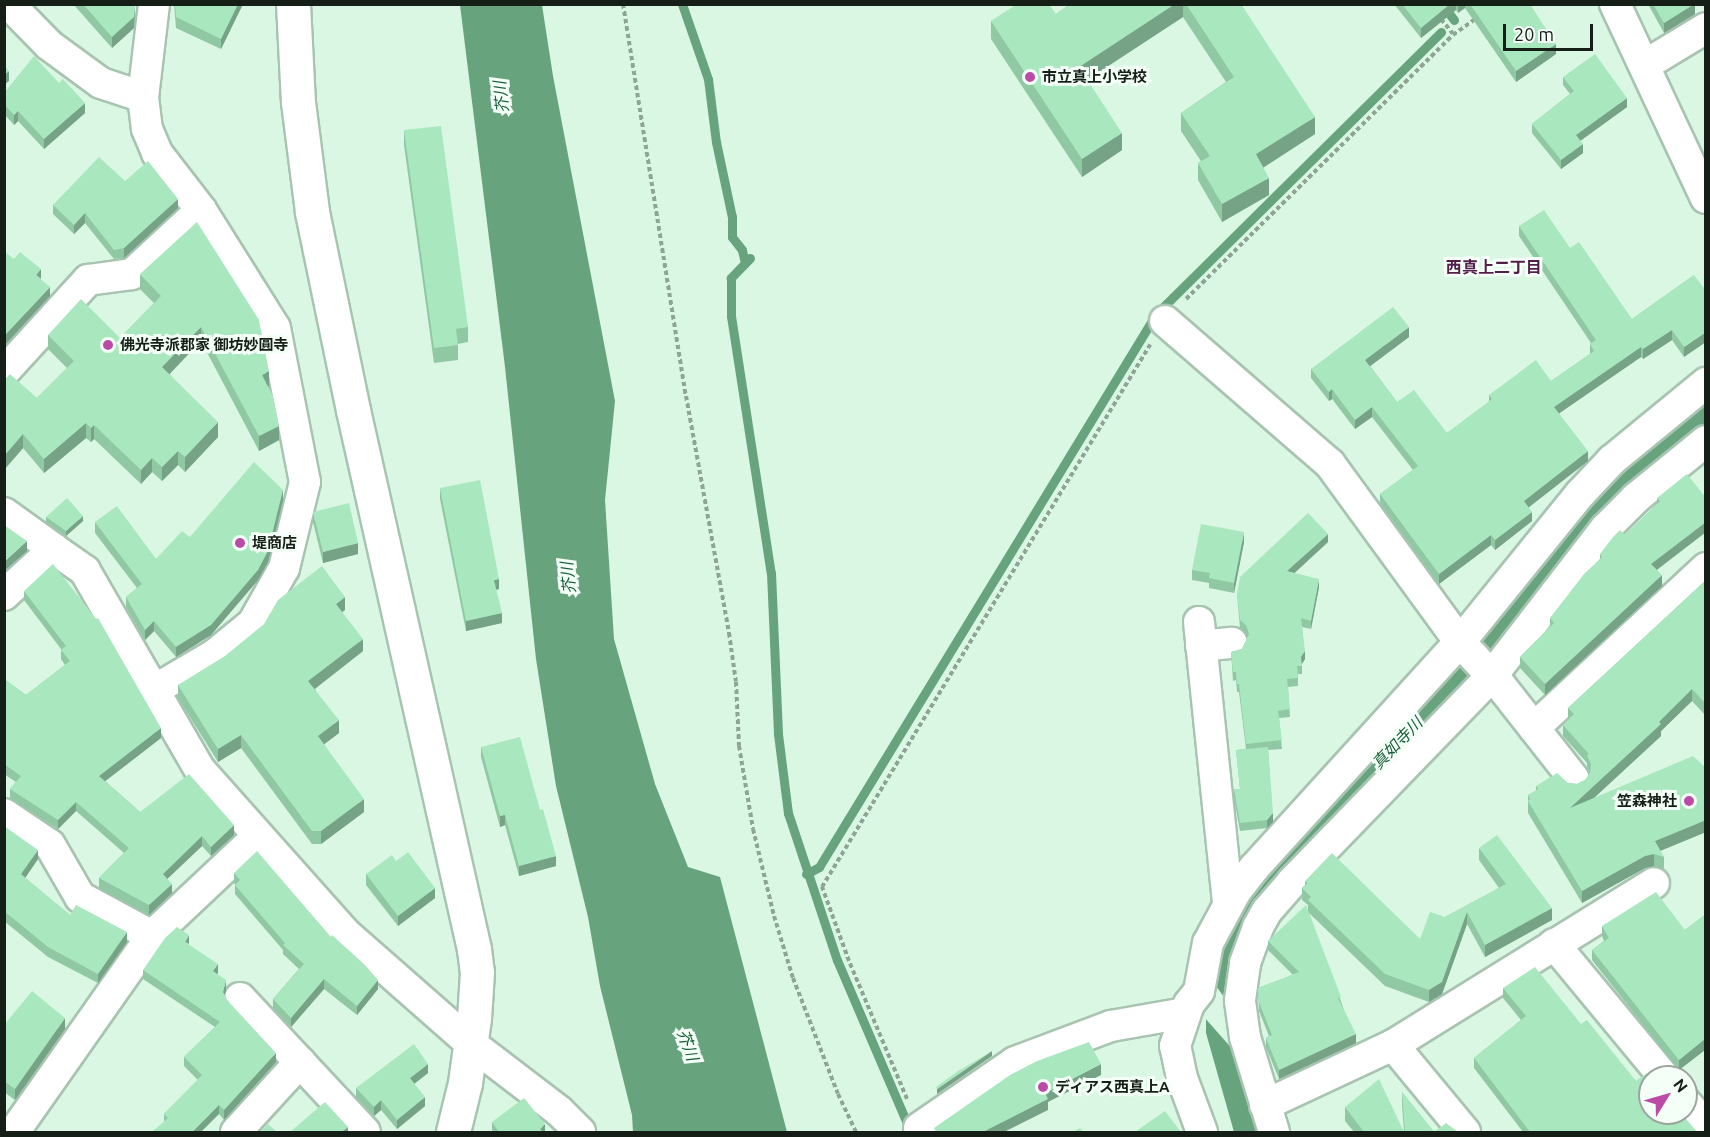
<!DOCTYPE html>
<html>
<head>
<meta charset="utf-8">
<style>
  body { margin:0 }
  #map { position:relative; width:1710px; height:1137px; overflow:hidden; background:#daf7e3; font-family:Ubuntu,"Noto Sans JP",sans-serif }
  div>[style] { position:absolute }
  .water>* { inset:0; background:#67a47d }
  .pier>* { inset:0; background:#daf7e3 }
  .stream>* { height:9px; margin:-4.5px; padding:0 4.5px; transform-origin:4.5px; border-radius:4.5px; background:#67a47d }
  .path>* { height:4px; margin-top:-2px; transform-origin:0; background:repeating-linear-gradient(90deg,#8ea495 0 4.5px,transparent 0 7.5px) }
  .roads { filter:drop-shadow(2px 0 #a8c4b1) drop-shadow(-2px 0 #a8c4b1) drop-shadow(0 2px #a8c4b1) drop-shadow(0 -2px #a8c4b1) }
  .street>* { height:30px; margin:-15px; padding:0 15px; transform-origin:15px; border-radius:15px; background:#fff }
  .secondary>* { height:33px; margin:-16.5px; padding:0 16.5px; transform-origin:16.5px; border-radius:16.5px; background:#fff }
  .wall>* { inset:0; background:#91c8a4 }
  .shaded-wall>* { inset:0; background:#76a286 }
  .building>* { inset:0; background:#a9e8bf }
  .dots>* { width:16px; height:16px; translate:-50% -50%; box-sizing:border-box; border:3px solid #f4fff7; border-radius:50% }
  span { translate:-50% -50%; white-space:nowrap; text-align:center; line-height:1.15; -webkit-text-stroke:6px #f4fff7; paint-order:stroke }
  .poi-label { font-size:15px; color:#151f18; font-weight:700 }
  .left { translate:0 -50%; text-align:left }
  .right { translate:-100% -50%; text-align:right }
  .water-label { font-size:16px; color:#175d38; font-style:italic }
  .neighbourhood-label { font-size:16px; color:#541e4a; font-weight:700 }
  .frame { position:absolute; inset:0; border:6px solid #151f18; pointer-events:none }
  .north { position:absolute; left:1638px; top:1065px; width:60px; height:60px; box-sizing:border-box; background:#f4fff7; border:2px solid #9ba59e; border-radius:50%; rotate:53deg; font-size:16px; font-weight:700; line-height:24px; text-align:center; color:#151f18 }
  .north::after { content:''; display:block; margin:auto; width:21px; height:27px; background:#bc4ba7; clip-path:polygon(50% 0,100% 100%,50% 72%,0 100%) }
  .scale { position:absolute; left:1503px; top:24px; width:90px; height:27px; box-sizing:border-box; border:3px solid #151f18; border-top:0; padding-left:8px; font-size:18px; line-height:21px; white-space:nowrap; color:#151f18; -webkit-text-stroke:4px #f4fff7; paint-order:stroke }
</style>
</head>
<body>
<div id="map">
  <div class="water">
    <div style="clip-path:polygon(460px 5px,542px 5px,553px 76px,615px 401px,605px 500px,614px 639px,655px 784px,688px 867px,720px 877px,787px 1132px,633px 1132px,632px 1115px,600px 986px,588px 917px,556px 786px,536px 659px,505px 367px)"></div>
    <div style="clip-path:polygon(1705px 398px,1705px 427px,1286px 874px,1231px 1006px,1232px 1053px,1256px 1132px,1234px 1132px,1206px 1033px,1206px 1017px,1219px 945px,1259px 883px,1459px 666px,1589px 505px,1634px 460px)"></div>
  </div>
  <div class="pier">
    <div style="clip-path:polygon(1208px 975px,1232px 1008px,1235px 1052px,1204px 1017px)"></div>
  </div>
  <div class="stream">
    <div style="left:682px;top:4px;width:79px;rotate:70.9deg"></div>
    <div style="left:708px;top:79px;width:64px;rotate:82.8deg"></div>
    <div style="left:716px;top:142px;width:77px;rotate:78deg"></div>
    <div style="left:732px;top:217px;width:20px;rotate:90deg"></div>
    <div style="left:732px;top:237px;width:16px;rotate:52deg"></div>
    <div style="left:742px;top:250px;width:13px;rotate:77deg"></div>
    <div style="left:1442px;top:4px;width:20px;rotate:53deg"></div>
    <div style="left:750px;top:258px;width:28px;rotate:134deg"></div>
    <div style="left:731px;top:278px;width:38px;rotate:90deg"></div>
    <div style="left:731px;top:316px;width:260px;rotate:81.2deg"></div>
    <div style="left:771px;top:573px;width:161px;rotate:87.5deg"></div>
    <div style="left:778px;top:734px;width:80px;rotate:82.8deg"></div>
    <div style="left:788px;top:813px;width:155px;rotate:71.6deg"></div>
    <div style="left:837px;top:960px;width:185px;rotate:66.8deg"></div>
    <div style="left:806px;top:874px;width:15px;rotate:-28deg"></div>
    <div style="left:819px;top:867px;width:648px;rotate:-58.64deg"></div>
    <div style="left:1156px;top:314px;width:401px;rotate:-44.7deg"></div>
  </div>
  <div class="path">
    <div style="left:623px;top:4px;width:397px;rotate:80.9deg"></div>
    <div style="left:686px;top:396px;width:241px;rotate:79.7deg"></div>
    <div style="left:729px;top:633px;width:49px;rotate:81.9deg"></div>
    <div style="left:736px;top:682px;width:64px;rotate:87.3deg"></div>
    <div style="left:739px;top:746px;width:84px;rotate:80.4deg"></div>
    <div style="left:753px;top:829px;width:89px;rotate:76.4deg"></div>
    <div style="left:774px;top:916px;width:65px;rotate:73deg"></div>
    <div style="left:793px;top:978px;width:124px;rotate:68.8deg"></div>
    <div style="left:838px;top:1094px;width:42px;rotate:64.7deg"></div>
    <div style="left:1441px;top:19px;width:19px;rotate:51deg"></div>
    <div style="left:1186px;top:299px;width:375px;rotate:-44.7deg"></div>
    <div style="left:1453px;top:35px;width:31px;rotate:-36deg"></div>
    <div style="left:907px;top:1099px;width:150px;rotate:-112.8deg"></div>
    <div style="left:849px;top:961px;width:79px;rotate:-110deg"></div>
    <div style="left:822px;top:887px;width:634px;rotate:-58.82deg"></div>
  </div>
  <div class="roads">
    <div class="street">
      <div style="left:9px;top:4px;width:57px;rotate:45.7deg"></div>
      <div style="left:49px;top:45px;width:64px;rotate:36.2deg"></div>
      <div style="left:101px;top:83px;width:44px;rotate:18.4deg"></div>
      <div style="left:154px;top:4px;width:94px;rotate:96.7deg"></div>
      <div style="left:143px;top:97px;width:32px;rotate:83deg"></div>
      <div style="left:147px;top:129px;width:26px;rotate:67deg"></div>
      <div style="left:157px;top:153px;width:72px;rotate:52.3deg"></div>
      <div style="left:201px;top:210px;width:139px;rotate:57.9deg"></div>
      <div style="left:275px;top:328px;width:157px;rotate:79deg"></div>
      <div style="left:305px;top:482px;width:89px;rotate:103.7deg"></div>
      <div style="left:284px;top:568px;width:63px;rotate:119.4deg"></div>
      <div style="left:253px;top:623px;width:50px;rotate:140.6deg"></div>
      <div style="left:214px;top:655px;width:67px;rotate:149.6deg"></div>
      <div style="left:1615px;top:4px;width:214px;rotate:64.9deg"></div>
      <div style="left:1645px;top:65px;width:71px;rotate:-31.2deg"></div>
      <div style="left:1165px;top:321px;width:218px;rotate:40.9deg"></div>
      <div style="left:1330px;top:464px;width:220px;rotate:53.9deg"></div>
      <div style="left:1460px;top:642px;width:60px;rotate:47deg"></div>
      <div style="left:1501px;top:686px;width:118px;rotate:51.9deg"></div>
      <div style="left:4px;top:372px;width:125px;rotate:-47.6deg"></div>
      <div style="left:88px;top:280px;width:44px;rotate:-7.8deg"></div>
      <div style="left:132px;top:274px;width:94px;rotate:-42.8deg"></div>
      <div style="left:4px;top:513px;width:62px;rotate:35.8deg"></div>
      <div style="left:4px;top:595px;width:68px;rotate:-42.6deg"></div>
      <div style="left:54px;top:549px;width:38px;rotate:35deg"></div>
      <div style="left:85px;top:571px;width:230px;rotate:60deg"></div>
      <div style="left:200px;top:770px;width:218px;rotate:48.3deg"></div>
      <div style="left:345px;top:933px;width:167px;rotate:41.3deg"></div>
      <div style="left:470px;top:1043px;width:112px;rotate:37.4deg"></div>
      <div style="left:559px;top:1111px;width:30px;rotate:45deg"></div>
      <div style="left:1199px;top:622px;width:282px;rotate:84.1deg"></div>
      <div style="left:1201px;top:646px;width:31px;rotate:-6deg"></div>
      <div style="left:1534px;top:728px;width:235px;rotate:-42.9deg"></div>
      <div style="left:4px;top:814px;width:55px;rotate:34deg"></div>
      <div style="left:50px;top:845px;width:60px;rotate:60deg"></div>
      <div style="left:80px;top:897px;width:82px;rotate:28.4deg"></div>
      <div style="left:1554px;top:944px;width:173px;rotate:50.4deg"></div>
      <div style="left:240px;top:998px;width:183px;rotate:47deg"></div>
      <div style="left:1393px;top:1045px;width:113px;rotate:50.4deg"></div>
      <div style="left:1686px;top:1103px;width:30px;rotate:49deg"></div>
      <div style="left:1265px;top:1105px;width:141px;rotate:-25.1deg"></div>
      <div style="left:1393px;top:1045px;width:307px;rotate:-31.8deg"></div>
      <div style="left:919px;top:1128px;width:116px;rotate:-34.5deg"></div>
      <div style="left:1015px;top:1062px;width:103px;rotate:-20.6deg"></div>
      <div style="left:1111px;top:1026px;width:75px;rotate:-10deg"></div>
      <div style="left:14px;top:1132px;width:240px;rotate:-54.9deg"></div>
      <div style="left:152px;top:936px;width:146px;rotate:-43.3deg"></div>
      <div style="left:236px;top:1132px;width:95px;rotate:-47.6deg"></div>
      <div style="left:1202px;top:1132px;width:58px;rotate:-110.3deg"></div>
      <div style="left:1182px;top:1078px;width:33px;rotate:-102deg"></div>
      <div style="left:1175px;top:1046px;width:44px;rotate:-71.6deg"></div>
      <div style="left:1189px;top:1004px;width:16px;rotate:-52deg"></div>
      <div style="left:1199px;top:991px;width:49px;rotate:-79.4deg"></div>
      <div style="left:1208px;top:943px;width:59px;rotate:-61.7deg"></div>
      <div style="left:1236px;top:891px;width:29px;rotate:-52deg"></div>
      <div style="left:1254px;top:868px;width:306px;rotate:-47.7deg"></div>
      <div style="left:1460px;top:642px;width:191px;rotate:-51deg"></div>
      <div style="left:1580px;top:494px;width:47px;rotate:-46.7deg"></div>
      <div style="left:1612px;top:460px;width:122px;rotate:-39.3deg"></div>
      <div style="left:1274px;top:1132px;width:99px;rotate:-107deg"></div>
      <div style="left:1245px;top:1037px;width:37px;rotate:-98deg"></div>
      <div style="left:1240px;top:1000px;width:37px;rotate:-82deg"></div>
      <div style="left:1245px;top:963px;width:38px;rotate:-70deg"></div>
      <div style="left:1258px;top:927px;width:18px;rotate:-61deg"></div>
      <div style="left:1267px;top:911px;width:38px;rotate:-49deg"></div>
      <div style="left:1292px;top:882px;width:286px;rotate:-45.9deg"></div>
      <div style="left:1491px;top:677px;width:187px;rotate:-52.4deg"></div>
      <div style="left:1605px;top:529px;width:44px;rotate:-45deg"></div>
      <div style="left:1636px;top:498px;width:90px;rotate:-39.2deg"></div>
    </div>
    <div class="secondary">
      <div style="left:293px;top:4px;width:98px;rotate:87.1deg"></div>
      <div style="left:298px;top:102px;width:111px;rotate:82.7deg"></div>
      <div style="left:312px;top:212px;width:202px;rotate:78.3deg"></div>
      <div style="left:353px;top:410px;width:552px;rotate:77.35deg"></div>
      <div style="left:474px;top:949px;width:23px;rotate:83deg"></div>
      <div style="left:477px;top:972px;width:46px;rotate:93.7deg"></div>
      <div style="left:474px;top:1018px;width:66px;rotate:97.9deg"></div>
      <div style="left:465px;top:1083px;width:50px;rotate:103.8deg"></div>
    </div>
  </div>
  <div class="wall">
    <div style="clip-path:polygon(73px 4px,134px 4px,135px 17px,134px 28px,112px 48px)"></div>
    <div style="clip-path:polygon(174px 4px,243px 4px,221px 49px,176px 28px)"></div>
    <div style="clip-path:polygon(1070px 4px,1241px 4px,1315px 134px,1263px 168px,1269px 195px,1222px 222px,1198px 180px,1198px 163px,1201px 161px,1181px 131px,1181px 113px,1226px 82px,1183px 17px,1087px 80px,1122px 150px,1082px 177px,991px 39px,991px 21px,1056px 14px)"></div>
    <div style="clip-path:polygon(1394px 4px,1530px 4px,1556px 54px,1516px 82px,1465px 8px,1458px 13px,1456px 10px,1421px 38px)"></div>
    <div style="clip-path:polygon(1648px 4px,1695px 4px,1695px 14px,1664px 33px)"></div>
    <div style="clip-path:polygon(1563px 77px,1627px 107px,1580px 141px,1583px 153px,1561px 169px,1532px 133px,1532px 124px,1570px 94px,1563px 85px)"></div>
    <div style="clip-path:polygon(4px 93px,85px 113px,44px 149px,18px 121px,14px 125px,4px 114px)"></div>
    <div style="clip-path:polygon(404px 130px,468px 327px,468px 342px,458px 344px,458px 360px,434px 363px,404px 145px)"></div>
    <div style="clip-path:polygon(125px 181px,178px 208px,124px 258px,114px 259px,85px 223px,74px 234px,53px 214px,53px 205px)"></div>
    <div style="clip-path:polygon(1519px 226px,1570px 248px,1632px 319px,1694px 275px,1684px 357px,1672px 340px,1643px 359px,1641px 357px,1559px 413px,1588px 461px,1529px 507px,1532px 521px,1495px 550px,1491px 545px,1439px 584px,1380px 503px,1380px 494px,1413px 470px,1372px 417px,1355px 429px,1332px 399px,1329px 401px,1311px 378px,1311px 369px,1409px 337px,1370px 366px,1397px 402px,1447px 433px,1489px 402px,1489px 395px,1551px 381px,1590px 354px,1590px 344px,1591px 343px,1519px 236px)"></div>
    <div style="clip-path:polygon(140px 274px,269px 386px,279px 440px,259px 451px,201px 341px,169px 374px,218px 437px,185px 472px,178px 465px,162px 481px,152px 472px,141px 484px,94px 439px,91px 442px,86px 438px,44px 473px,23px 448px,4px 470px,4px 380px,37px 398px,67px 368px,48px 349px,48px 335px,120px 338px,154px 303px,140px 289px)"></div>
    <div style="clip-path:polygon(440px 488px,499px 589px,496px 590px,502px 623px,466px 631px,440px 499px)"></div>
    <div style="clip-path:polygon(1657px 498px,1706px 498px,1706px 532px,1657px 570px,1662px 586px,1545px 695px,1520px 668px,1520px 657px,1550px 627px,1550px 618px,1600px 559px,1600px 554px,1625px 535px,1657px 504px)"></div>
    <div style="clip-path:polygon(283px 500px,268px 562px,258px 580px,211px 635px,176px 657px,154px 631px,145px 640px,126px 607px,126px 597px,137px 588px,95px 533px,95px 522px,156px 559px,190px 537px)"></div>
    <div style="clip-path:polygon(313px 512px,358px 554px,323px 563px,313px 522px)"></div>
    <div style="clip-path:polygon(46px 517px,83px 521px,66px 536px,46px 522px)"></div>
    <div style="clip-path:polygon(1244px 542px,1234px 593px,1209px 588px,1209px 583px,1192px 580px,1192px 570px)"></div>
    <div style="clip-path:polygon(1328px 542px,1294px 573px,1319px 587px,1311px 629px,1302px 627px,1305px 659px,1302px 664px,1302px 674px,1298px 674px,1298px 686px,1288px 687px,1290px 717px,1279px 718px,1282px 749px,1268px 750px,1273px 822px,1267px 828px,1240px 831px,1234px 798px,1234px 789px,1240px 789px,1236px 750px,1246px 749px,1239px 692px,1237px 692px,1236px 680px,1233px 681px,1231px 652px,1242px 649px,1248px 637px,1246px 633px,1240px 628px,1237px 594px)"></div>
    <div style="clip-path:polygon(1706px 580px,1706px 716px,1692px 701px,1661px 731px,1661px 736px,1594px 798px,1706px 768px,1706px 832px,1660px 851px,1664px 857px,1664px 869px,1654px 866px,1645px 868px,1582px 903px,1528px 813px,1528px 795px,1536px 791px,1536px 786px,1568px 783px,1577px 784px,1585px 780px,1590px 774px,1587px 767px,1587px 763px,1563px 736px,1563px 725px,1568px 720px,1568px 708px)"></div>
    <div style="clip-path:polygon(24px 591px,161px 738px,105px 781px,140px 812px,234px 835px,211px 856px,202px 846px,167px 879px,172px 893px,149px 915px,99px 888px,99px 878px,124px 853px,76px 811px,58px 829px,10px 798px,10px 789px,16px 782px,4px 774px,4px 679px,26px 695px,65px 665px,61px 659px,61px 649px,24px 600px)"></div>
    <div style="clip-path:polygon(345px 610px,342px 612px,363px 651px,315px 689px,339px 733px,324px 744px,364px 812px,321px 844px,312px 844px,241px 748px,218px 762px,178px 698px,178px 685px)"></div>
    <div style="clip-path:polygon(481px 747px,540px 810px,556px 866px,519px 876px,505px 825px,500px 827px,481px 757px)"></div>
    <div style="clip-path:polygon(4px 826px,38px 859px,25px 878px,70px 915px,127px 942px,98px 983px,48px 957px,4px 921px)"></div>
    <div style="clip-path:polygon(1479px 848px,1552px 920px,1485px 957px,1467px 924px,1442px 994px,1429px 1002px,1385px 986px,1309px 913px,1356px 1043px,1279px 1079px,1266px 1047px,1266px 1038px,1269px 1036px,1259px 1011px,1258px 988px,1293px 975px,1268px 950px,1268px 941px,1308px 910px,1308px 905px,1302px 900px,1302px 888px,1305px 885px,1305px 881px,1420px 939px,1445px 917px,1499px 888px,1479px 860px)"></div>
    <div style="clip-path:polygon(396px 861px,435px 898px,398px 926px,366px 885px,366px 874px)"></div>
    <div style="clip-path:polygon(234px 873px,331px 937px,378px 989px,357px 1015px,324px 989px,291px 1027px,273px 1008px,273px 999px,299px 969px,283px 954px,283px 950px,235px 894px,235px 884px,234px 883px)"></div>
    <div style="clip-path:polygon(1706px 914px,1706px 1051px,1705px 1050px,1679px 1070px,1592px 960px,1592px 950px,1604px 941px,1602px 936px,1602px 926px,1685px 930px)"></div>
    <div style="clip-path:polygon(189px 945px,218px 973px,217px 974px,226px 989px,225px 995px,227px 1000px,276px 1062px,224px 1120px,219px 1114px,164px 1121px,164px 1114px,198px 1080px,184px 1066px,184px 1057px,215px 1027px,143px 979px,143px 970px)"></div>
    <div style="clip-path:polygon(1503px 988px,1581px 1024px,1636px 1081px,1697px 1132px,1523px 1132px,1474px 1068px,1474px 1058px,1521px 1020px,1503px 998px)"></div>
    <div style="clip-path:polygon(4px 1025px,65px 1029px,15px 1100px,4px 1092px)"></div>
    <div style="clip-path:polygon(428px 1073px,414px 1084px,425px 1106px,397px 1129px,381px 1110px,374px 1116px,356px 1097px,356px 1088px)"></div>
    <div style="clip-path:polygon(1402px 1092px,1434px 1132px,1458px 1132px,1404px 1132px,1402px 1105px)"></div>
    <div style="clip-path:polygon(1345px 1107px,1404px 1132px,1354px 1132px,1345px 1121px)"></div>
    <div style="clip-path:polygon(492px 1122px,545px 1132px,494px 1132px,492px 1130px)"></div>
  </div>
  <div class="shaded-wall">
    <div style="clip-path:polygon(238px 4px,243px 4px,221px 49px,221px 39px)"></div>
    <div style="clip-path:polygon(1175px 4px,1183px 4px,1183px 17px,1079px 85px,1079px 67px)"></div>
    <div style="clip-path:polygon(1450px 4px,1456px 4px,1456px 10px,1421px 38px,1421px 28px)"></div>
    <div style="clip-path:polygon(1458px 4px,1465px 4px,1465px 8px,1458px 13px)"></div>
    <div style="clip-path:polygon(1695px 4px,1695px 14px,1664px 33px,1664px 23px)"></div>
    <div style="clip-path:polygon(135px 6px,134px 28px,112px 48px,112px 37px)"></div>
    <div style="clip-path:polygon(1556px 44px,1556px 54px,1516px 82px,1516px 71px)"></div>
    <div style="clip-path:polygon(9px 71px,9px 81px,4px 85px,4px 75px)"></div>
    <div style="clip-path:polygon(1627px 98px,1627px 107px,1576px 144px,1576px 135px)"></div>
    <div style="clip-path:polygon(85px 103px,85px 113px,44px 149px,44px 139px)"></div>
    <div style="clip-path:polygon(18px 111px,18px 121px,14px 125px,14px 115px)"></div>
    <div style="clip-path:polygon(1315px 117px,1315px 134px,1256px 172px,1256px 154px)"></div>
    <div style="clip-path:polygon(1122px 133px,1122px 150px,1082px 177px,1082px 159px)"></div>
    <div style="clip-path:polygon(1583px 144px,1583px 153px,1561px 169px,1561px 160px)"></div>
    <div style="clip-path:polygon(1269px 178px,1269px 195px,1222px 222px,1222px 204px)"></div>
    <div style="clip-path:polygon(178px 199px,178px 208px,124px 258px,124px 248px)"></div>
    <div style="clip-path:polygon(85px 213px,85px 223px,74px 234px,74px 225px)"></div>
    <div style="clip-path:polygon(41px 269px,41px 279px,36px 275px)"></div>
    <div style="clip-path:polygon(50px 287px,50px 296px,4px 346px,4px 336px)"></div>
    <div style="clip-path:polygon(201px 327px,201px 341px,162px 382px,162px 367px)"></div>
    <div style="clip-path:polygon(1409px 327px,1409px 337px,1365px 370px,1365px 360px)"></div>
    <div style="clip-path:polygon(1672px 330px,1672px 340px,1643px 359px,1643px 349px)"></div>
    <div style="clip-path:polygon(1706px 332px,1706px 342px,1684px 357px,1684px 347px)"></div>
    <div style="clip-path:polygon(1641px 347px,1641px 357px,1554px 417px,1554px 407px)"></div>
    <div style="clip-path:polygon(269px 371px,269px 386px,262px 389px,262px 375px)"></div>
    <div style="clip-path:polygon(1332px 389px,1332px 399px,1329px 401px,1329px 392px)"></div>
    <div style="clip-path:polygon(1372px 407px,1372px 417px,1355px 429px,1355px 420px)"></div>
    <div style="clip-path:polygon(218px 422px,218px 437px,185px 472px,185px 457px)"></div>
    <div style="clip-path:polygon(86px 423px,86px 438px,44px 473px,44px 459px)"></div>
    <div style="clip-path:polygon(94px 425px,94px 439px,91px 442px,91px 428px)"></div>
    <div style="clip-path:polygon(279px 426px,279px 440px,259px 451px,259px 436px)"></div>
    <div style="clip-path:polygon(23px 434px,23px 448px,4px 470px,4px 456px)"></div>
    <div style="clip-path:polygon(178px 451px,178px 465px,162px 481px,162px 467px)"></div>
    <div style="clip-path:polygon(1588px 451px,1588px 461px,1524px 511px,1524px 501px)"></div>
    <div style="clip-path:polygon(152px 458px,152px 472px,141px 484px,141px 470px)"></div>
    <div style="clip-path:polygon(283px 490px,283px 500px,268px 562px,258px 580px,211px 635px,176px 657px,176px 647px)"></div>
    <div style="clip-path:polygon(1532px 512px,1532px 521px,1495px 550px,1495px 540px)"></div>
    <div style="clip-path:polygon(83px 516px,83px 521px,66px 536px,66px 531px)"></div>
    <div style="clip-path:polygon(1706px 522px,1706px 532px,1651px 574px,1651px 564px)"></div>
    <div style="clip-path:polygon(1244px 532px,1244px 542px,1234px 593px,1234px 583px)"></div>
    <div style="clip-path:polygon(1328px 534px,1328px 542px,1287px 580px,1287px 571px)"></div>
    <div style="clip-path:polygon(1491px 535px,1491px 545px,1439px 584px,1439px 574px)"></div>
    <div style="clip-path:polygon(27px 541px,27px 551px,4px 571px,4px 562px)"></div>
    <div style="clip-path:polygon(358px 543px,358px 554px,323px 563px,323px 552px)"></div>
    <div style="clip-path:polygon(1662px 575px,1662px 586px,1545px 695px,1545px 684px)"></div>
    <div style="clip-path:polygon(499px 579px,499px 589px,494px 590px,494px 580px)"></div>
    <div style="clip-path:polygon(1319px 579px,1319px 587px,1311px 629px,1311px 621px)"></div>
    <div style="clip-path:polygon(345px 597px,345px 610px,336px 617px,336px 604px)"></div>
    <div style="clip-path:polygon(502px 613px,502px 623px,466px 631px,466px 621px)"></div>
    <div style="clip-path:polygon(154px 621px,154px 631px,145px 640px,145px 630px)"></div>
    <div style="clip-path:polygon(363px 639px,363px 651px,308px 694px,308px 681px)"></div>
    <div style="clip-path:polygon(1305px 651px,1305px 659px,1301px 665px,1301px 657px)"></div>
    <div style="clip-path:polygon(1692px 689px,1692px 701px,1661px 731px,1661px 736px,1570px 820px,1570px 808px)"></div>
    <div style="clip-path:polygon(339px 720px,339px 733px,318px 749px,318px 736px)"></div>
    <div style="clip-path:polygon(161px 728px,161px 738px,99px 786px,99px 776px)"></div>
    <div style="clip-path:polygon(241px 735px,241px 748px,218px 762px,218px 749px)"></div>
    <div style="clip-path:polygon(364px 799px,364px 812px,321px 844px,321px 831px)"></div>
    <div style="clip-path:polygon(76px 802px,76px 811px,58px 829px,58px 820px)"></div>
    <div style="clip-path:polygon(1273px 813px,1273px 822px,1267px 828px,1267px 820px)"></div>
    <div style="clip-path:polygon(505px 815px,505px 825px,500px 827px,500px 816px)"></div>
    <div style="clip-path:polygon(1706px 820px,1706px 832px,1655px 853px,1655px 841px)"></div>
    <div style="clip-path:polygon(234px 825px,234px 835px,211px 856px,211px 847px)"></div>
    <div style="clip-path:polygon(202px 836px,202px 846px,163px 883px,163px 874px)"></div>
    <div style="clip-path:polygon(38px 850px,38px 859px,21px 884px,21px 874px)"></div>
    <div style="clip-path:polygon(1654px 854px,1654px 866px,1645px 868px,1582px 903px,1582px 891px,1645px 856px)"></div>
    <div style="clip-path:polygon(556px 856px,556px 866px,519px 876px,519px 866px)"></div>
    <div style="clip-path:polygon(172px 884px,172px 893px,149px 915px,149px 905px)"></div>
    <div style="clip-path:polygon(435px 888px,435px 898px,398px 926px,398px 916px)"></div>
    <div style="clip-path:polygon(1552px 908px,1552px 920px,1485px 957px,1485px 945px)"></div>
    <div style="clip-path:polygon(1467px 912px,1467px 924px,1442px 994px,1429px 1002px,1429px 990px)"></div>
    <div style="clip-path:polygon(127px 932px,127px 942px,98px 983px,98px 974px)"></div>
    <div style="clip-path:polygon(189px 935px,189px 944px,185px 942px)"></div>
    <div style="clip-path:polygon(218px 964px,218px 973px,213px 980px,213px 971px)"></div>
    <div style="clip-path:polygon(324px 979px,324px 989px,291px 1027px,291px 1018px)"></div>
    <div style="clip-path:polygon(226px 980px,226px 989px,223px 1001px,223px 992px)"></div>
    <div style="clip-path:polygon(378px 980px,378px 989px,357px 1015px,357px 1006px)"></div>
    <div style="clip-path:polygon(65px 1018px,65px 1029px,15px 1100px,15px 1089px)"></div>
    <div style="clip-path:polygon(1356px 1034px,1356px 1043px,1279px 1079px,1279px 1070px)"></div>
    <div style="clip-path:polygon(1705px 1039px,1705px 1050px,1679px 1070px,1679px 1060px)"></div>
    <div style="clip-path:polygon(992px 1051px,992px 1056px,937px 1094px,937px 1089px)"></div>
    <div style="clip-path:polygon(276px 1053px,276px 1062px,224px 1120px,224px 1110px)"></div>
    <div style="clip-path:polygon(428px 1064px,428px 1073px,410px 1087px,410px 1078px)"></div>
    <div style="clip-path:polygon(1101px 1064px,1101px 1075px,1048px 1102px,1048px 1110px,1004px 1132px,983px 1132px,1045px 1093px)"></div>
    <div style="clip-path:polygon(425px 1097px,425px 1106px,397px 1129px,397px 1120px)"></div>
    <div style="clip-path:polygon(381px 1100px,381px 1110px,374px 1116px,374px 1107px)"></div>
    <div style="clip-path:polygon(219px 1105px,219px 1114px,201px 1132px,192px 1132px)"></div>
    <div style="clip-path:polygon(545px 1124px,545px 1132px,540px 1132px,540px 1129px)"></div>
    <div style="clip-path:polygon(348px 1127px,348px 1132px,341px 1132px)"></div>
  </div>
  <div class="building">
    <div style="clip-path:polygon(83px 4px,134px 4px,135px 6px,134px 17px,112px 37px)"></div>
    <div style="clip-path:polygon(175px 4px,238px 4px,221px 39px,176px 17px)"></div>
    <div style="clip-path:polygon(1017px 4px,1049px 4px,1056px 14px,1070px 4px,1175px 4px,1079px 67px,1122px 133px,1082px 159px,991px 21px)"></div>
    <div style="clip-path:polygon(1186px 4px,1241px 4px,1315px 117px,1256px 154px,1269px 178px,1222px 204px,1198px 163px,1210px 156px,1181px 113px,1234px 77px)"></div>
    <div style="clip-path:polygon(1402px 4px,1450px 4px,1421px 28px)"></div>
    <div style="clip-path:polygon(1470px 4px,1530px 4px,1556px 44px,1516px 71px)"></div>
    <div style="clip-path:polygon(1653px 4px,1694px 4px,1664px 23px)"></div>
    <div style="clip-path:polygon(1595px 54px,1627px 98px,1576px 135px,1583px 144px,1561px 160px,1532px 124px,1574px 91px,1563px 77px)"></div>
    <div style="clip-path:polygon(34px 56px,59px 83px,63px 79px,85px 103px,44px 139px,18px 111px,14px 115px,4px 104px,4px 93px)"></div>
    <div style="clip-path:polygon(4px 65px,9px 71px,4px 75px)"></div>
    <div style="clip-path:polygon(441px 126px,468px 327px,456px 329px,458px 345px,434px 348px,404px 130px)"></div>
    <div style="clip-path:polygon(99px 157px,125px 181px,148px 161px,178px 199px,124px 248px,114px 250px,85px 213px,74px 225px,53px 205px)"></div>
    <div style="clip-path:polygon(1544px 210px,1570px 248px,1579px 242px,1632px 319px,1694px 275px,1706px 291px,1706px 332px,1684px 347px,1672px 330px,1643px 349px,1641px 347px,1554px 407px,1588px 451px,1524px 501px,1532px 512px,1495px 540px,1491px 535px,1439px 574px,1380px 494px,1418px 466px,1372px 407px,1355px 420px,1332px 389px,1329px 392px,1311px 369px,1393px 307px,1409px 327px,1365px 360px,1397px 402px,1414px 390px,1447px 433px,1492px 399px,1489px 395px,1536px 360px,1551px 381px,1594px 351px,1590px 344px,1596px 340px,1519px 226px)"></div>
    <div style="clip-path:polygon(197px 222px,259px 320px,269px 371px,262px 375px,273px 396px,279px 426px,259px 436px,201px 327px,162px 367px,218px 422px,185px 457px,178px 451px,162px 467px,152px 458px,141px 470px,94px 425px,91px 428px,86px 423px,44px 459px,23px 434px,4px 456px,4px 421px,6px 419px,4px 418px,4px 380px,10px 374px,37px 398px,74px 361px,48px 335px,81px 299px,120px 338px,161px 296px,140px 274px)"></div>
    <div style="clip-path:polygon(4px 251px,14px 259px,20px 252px,41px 269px,36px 275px,50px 287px,4px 336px)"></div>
    <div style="clip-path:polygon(254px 462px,283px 490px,268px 551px,258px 570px,211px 625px,176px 647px,154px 621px,145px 630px,126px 597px,142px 584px,95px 522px,117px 506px,156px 559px,182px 531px,190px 537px)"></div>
    <div style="clip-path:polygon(1687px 474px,1706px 498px,1706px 522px,1651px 564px,1662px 575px,1545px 684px,1520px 657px,1554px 623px,1550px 618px,1584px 574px,1602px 557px,1600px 554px,1613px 537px,1620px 530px,1625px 535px,1660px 501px,1657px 498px)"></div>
    <div style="clip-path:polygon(480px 480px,499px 579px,494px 580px,502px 613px,466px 621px,440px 488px)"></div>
    <div style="clip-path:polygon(67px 498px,83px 516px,66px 531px,46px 517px)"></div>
    <div style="clip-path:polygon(349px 503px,358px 543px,323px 552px,313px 512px)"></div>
    <div style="clip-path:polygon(1308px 513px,1328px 534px,1287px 571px,1319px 579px,1311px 621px,1301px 618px,1305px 651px,1301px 657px,1302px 666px,1297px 666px,1298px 678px,1287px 679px,1290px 709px,1278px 711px,1282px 740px,1246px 744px,1239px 684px,1237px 684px,1236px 672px,1233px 672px,1231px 652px,1242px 649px,1249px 634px,1246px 625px,1240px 620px,1237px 594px,1240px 577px)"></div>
    <div style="clip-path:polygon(1201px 524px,1244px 532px,1234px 583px,1209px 578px,1210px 573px,1192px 570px)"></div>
    <div style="clip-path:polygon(4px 525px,27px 541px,4px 562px)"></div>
    <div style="clip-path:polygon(53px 564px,96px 619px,98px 618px,161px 728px,99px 776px,140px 812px,189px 774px,234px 825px,211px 847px,202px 836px,163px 874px,172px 884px,149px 905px,99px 878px,129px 848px,76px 802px,58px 820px,10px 789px,21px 776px,4px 764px,4px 679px,26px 695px,70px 661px,61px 650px,66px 646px,24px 591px)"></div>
    <div style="clip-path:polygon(322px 566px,345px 597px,336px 604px,363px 639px,308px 681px,339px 720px,318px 736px,364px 799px,321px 831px,312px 831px,241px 735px,218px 749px,178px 685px,225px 656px,264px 624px,278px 600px)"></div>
    <div style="clip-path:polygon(1706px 580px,1706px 704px,1692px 689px,1659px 722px,1661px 724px,1570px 808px,1693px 756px,1706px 768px,1706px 820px,1655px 841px,1664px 857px,1654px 854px,1645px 856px,1582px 891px,1528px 801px,1530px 799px,1528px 795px,1538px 789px,1536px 786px,1557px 773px,1568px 783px,1577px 784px,1585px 780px,1590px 773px,1591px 764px,1587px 755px,1589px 754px,1563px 725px,1574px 714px,1568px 708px)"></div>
    <div style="clip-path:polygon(520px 737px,540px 810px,543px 809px,556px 856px,519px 866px,505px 815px,500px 816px,481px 747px)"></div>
    <div style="clip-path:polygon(1268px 747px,1273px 813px,1267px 820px,1240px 823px,1234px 789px,1240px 789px,1236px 750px)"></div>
    <div style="clip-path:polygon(4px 826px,38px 850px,21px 874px,70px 915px,76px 905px,127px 932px,98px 974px,48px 947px,4px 911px)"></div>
    <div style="clip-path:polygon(1497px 835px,1552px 908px,1485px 945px,1467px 912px,1442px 982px,1429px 990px,1385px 974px,1308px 900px,1311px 897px,1302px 888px,1308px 883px,1305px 881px,1332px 853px,1420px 939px,1430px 912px,1445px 917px,1506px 884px,1479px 848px)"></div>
    <div style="clip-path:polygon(257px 851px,331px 937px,332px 935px,365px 965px,378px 980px,357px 1006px,324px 979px,291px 1018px,273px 999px,304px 964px,283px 945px,285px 943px,235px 885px,240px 880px,234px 873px)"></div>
    <div style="clip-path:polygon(408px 852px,435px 888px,398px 916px,366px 874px,392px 855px,396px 861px)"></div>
    <div style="clip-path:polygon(1656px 892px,1685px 930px,1706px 914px,1706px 1040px,1705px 1039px,1679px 1060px,1592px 950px,1609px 938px,1602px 926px)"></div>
    <div style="clip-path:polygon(1306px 905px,1341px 997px,1338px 998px,1356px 1034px,1279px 1070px,1266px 1038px,1272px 1035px,1259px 1002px,1258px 988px,1299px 972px,1268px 941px)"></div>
    <div style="clip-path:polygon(177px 927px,189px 935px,185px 942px,218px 964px,213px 971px,226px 980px,223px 992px,227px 1000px,276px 1053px,224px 1110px,219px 1105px,192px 1132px,152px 1132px,168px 1118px,164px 1114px,202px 1075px,184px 1057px,220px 1022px,143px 970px,165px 938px)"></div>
    <div style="clip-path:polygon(1535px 967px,1581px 1024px,1587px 1020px,1636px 1081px,1647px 1073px,1651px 1077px,1650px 1077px,1650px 1113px,1681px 1113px,1697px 1132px,1530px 1132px,1474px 1058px,1526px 1016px,1503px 988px)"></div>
    <div style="clip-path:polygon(32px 991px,65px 1018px,15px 1089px,4px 1081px,4px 1025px)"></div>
    <div style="clip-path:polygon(1089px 1042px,1101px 1064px,1045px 1093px,1048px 1099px,983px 1132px,936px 1132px,934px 1128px,1010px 1075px,1037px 1061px)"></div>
    <div style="clip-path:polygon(414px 1044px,428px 1064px,410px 1078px,425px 1097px,397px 1120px,381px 1100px,374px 1107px,356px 1088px)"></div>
    <div style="clip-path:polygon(992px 1051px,937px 1089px,936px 1087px,958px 1071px)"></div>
    <div style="clip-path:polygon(1379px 1079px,1404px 1132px,1364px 1132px,1345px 1107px)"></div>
    <div style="clip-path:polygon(1402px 1092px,1434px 1132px,1446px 1123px,1458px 1132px,1405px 1132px)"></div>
    <div style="clip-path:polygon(524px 1098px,545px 1124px,540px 1129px,543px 1132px,499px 1132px,492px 1122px)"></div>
    <div style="clip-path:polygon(325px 1102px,348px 1127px,341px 1132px,290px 1132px)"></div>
    <div style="clip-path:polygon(1165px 1111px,1181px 1132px,1135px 1132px)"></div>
    <div style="clip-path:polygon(268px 1124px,277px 1132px,260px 1132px)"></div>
    <div style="clip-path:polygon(1080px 1128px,1083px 1132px,1073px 1132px)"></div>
  </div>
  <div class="dots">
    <div style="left:1030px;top:77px;background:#bc4ba7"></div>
    <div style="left:108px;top:345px;background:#bc4ba7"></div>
    <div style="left:240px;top:543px;background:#bc4ba7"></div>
    <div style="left:1689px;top:801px;background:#bc4ba7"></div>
    <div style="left:1043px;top:1087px;background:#bc4ba7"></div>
  </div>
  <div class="poi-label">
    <span class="left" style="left:1042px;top:77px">市立真上小学校</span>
    <span class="left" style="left:120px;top:345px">佛光寺派郡家 御坊妙圓寺</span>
    <span class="left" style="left:252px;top:543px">堤商店</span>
    <span class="right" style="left:1677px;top:801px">笠森神社</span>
    <span class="left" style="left:1055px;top:1087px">ディアス西真上A</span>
  </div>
  <div class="water-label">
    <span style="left:501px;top:97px;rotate:-96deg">芥川</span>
    <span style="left:568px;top:578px;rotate:-96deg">芥川</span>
    <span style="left:1397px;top:743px;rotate:-46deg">真如寺川</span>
    <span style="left:688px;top:1045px;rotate:70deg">芥川</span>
  </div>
  <div class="neighbourhood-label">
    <span style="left:1494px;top:267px">西真上二丁目</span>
  </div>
  <div class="frame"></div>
  <div class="north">N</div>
  <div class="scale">20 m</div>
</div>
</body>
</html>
